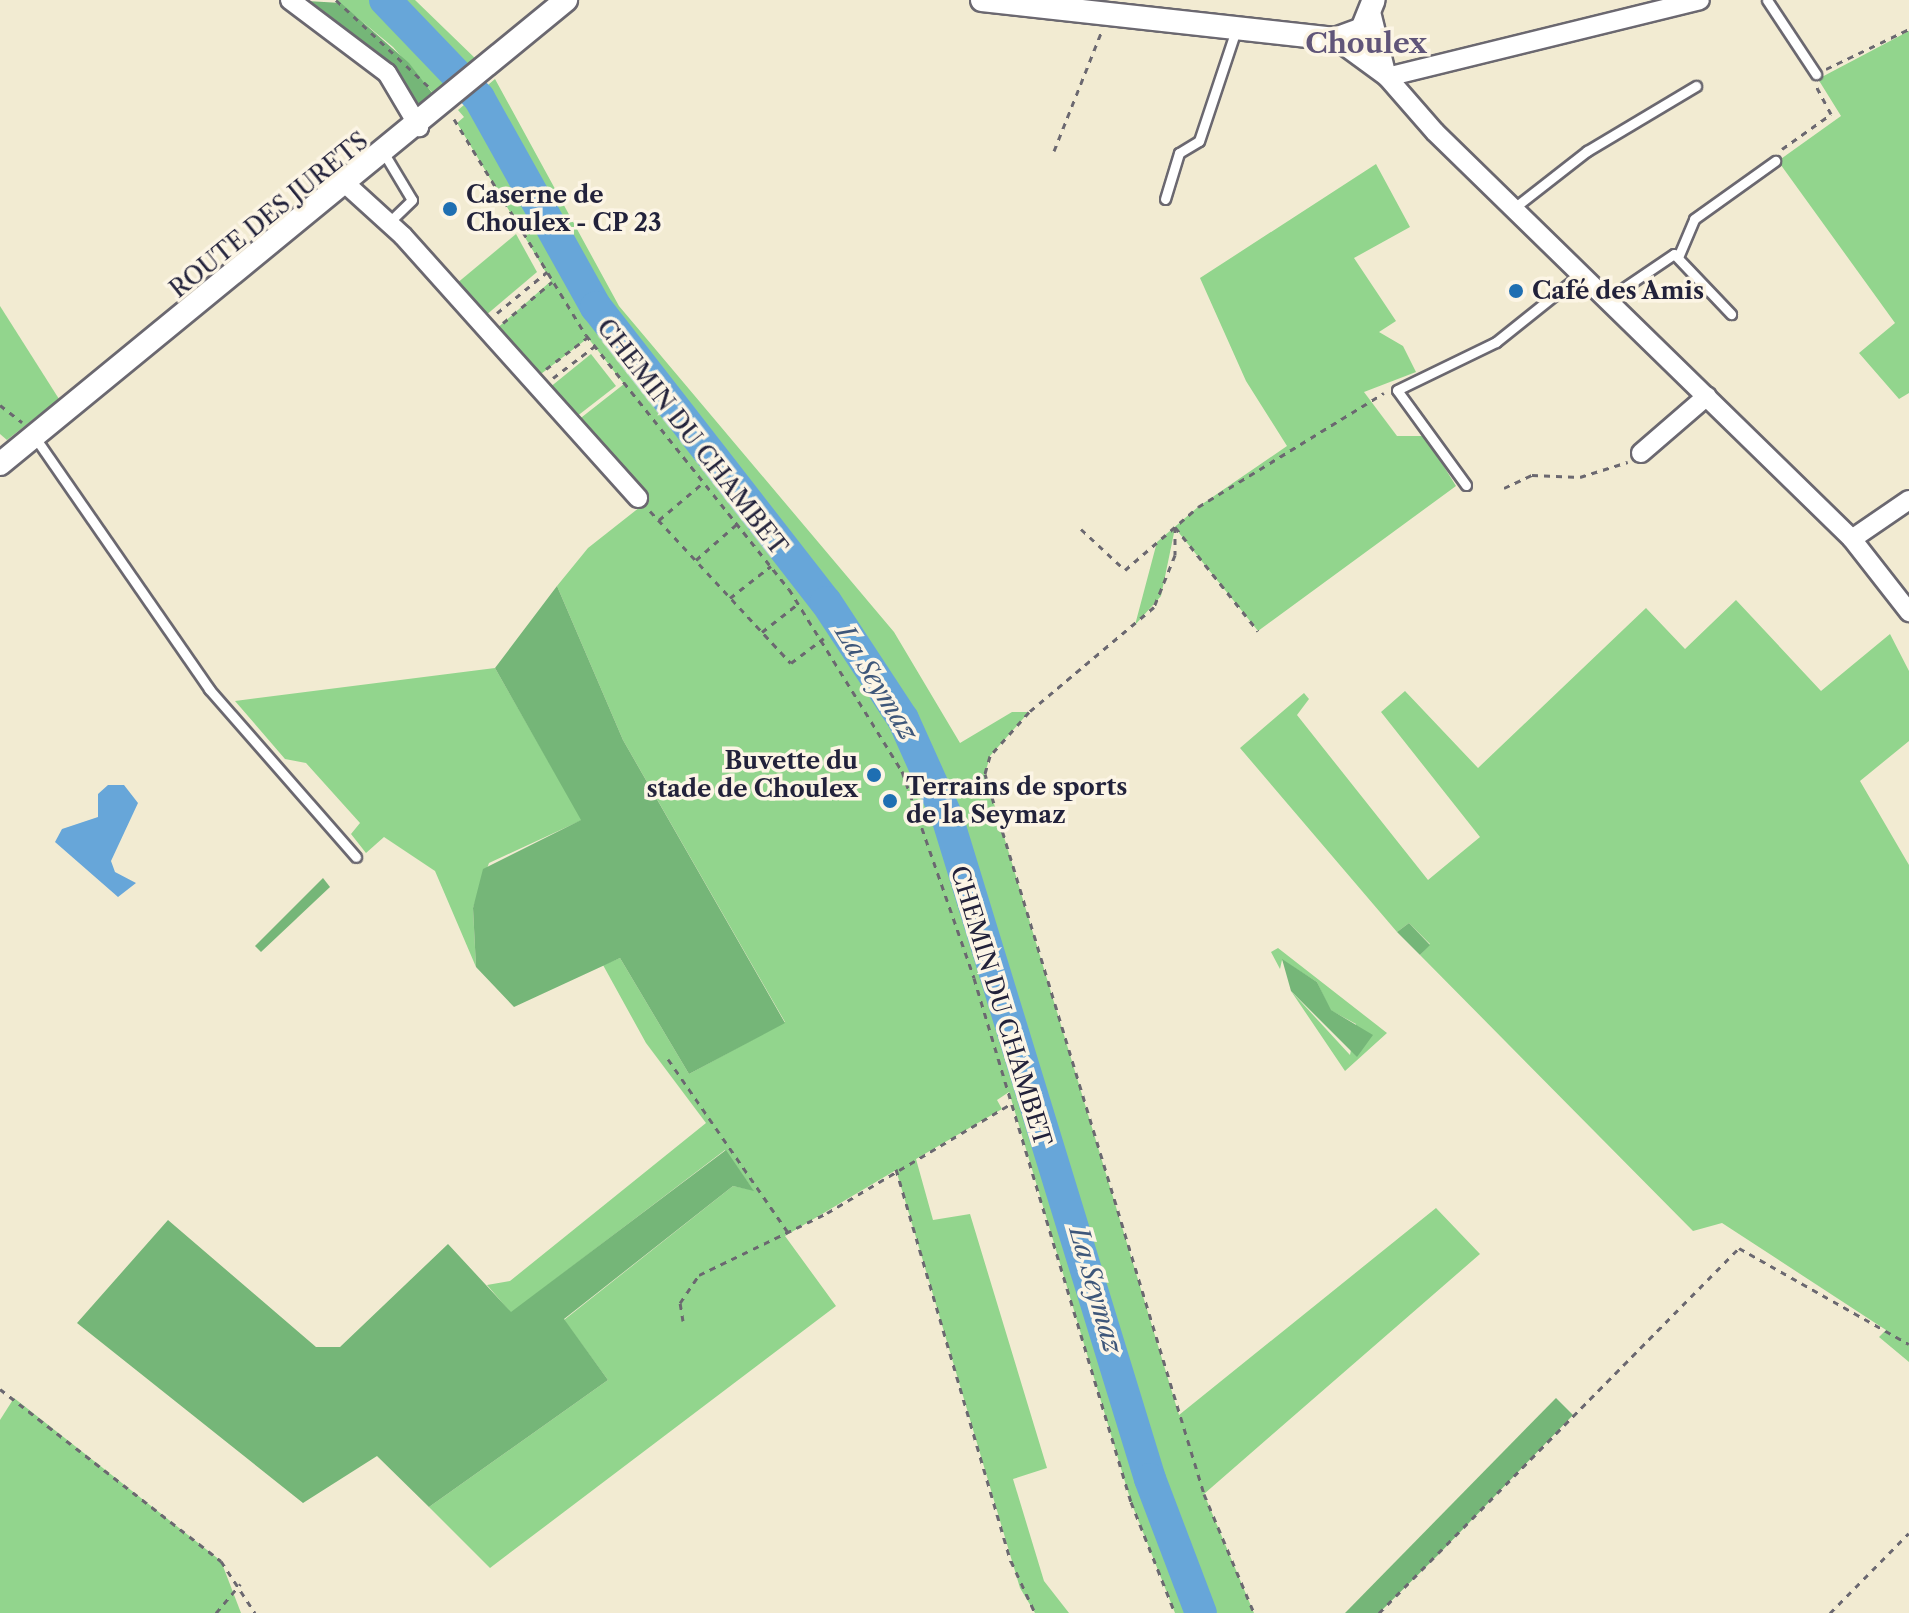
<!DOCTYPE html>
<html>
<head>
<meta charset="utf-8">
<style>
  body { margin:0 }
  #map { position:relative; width:1909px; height:1613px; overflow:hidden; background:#f2ebd2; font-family:"Libre Caslon Text",serif }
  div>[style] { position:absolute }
  .green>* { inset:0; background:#92d58d }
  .forest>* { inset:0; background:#75b678 }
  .water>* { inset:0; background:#67a6d9 }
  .river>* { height:32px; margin:-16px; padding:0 16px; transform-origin:16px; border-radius:16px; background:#67a6d9 }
  .path>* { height:3px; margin-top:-1.5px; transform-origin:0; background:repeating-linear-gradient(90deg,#6b6870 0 6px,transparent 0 12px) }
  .roads { filter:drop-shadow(2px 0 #6b6870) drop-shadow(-2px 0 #6b6870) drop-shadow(0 2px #6b6870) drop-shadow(0 -2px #6b6870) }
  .service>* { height:9px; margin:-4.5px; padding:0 4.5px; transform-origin:4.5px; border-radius:4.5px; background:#fff }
  .minor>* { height:18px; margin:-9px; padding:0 9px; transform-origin:9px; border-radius:9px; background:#fff }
  .tertiary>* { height:22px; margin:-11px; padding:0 11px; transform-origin:11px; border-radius:11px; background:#fff }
  .dots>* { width:22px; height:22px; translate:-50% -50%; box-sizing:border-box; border:4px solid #fcf5e5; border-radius:50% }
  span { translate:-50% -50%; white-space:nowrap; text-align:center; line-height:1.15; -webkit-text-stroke:7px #fcf5e5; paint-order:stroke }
  .poi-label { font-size:24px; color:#22223b; font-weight:700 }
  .left { translate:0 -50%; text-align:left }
  .right { translate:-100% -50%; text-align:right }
  .street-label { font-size:24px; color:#22223b }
  .water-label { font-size:26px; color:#3e577a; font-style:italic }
  .quarter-label { font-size:28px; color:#605579; font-weight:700 }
</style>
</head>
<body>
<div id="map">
  <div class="green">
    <div style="clip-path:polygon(336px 0,415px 0,479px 62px,438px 99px,393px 47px)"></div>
    <div style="clip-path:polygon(1909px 31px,1909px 393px,1899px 399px,1859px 353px,1895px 323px,1778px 161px,1841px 116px,1818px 79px)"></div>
    <div style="clip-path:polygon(495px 79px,619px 306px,894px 632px,960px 743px,1012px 712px,1029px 712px,990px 756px,985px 774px,1179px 1415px,1436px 1208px,1480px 1254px,1204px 1494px,1254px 1613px,1175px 1613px,1131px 1502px,1009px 1092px,997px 1100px,1002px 1109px,916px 1159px,933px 1220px,970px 1214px,1047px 1468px,1013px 1479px,1044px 1581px,1069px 1613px,1035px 1613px,1020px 1588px,896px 1170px,785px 1236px,836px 1306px,490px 1568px,429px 1507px,608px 1380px,564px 1320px,733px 1186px,753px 1190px,725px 1150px,511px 1313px,487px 1285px,510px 1281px,706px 1123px,646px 1043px,603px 965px,620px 958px,689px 1074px,785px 1022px,623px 740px,557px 586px,588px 548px,640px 507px,568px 428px,624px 384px,588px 338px,537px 377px,495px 330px,551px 281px,457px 123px,464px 117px,458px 110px)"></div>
    <div style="clip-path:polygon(1376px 164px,1410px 227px,1354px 258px,1396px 321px,1379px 332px,1403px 346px,1416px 372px,1364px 392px,1397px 436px,1425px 436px,1456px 486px,1258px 631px,1175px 528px,1161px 596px,1135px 625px,1157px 542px,1198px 507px,1287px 446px,1246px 381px,1200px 278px)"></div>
    <div style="clip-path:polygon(516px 234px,537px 272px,485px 316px,456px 284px)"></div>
    <div style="clip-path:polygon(0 306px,59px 399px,7px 440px,0 434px)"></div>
    <div style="clip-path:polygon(591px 354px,616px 386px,576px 417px,549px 388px)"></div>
    <div style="clip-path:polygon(1736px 600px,1821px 691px,1890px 634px,1909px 671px,1909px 741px,1860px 781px,1909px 865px,1909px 1362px,1879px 1337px,1886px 1330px,1722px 1223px,1693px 1231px,1420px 955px,1430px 944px,1409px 923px,1397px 932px,1240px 748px,1304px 693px,1309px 699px,1297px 715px,1428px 880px,1480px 837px,1381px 712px,1405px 691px,1478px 768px,1646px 608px,1685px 649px)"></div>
    <div style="clip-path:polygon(495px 668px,582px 820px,489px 863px,473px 908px,476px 967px,435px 871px,384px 837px,366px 853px,351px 834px,360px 823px,306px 763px,285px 759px,235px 701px)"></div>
    <div style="clip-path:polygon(1278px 948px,1387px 1033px,1345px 1071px,1291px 991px,1350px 1055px,1356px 1024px,1330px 1010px,1317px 982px,1282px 960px,1280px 969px,1271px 952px)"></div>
    <div style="clip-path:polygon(14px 1398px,221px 1561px,241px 1613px,0 1613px,0 1420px)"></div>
  </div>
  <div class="forest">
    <div style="clip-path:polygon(290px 0,341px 3px,409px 63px,443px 107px,419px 127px,387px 73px)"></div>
    <div style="clip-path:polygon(557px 586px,623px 740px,785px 1023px,689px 1074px,620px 958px,514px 1007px,476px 967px,473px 908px,483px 869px,581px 820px,495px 668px)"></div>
    <div style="clip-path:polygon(323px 878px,330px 887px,261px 952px,255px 946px)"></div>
    <div style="clip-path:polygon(1409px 923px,1430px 945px,1420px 955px,1397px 932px)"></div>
    <div style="clip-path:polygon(1282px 959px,1317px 982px,1331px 1010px,1373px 1035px,1357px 1057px,1291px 991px)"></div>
    <div style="clip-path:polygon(726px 1150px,754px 1191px,733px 1186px,564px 1319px,608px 1380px,429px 1507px,377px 1456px,303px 1503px,77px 1323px,168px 1220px,316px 1347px,340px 1347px,448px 1244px,511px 1312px)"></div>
    <div style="clip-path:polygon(1556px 1398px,1573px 1415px,1438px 1555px,1379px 1613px,1345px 1613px)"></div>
  </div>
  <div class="water">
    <div style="clip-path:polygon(108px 785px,124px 785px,138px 803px,111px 861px,115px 872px,136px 883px,118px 897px,55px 842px,62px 829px,98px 817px,98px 794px)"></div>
  </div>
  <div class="river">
    <div style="left:385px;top:0;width:136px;rotate:46.2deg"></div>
    <div style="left:479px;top:98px;width:240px;rotate:60.8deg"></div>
    <div style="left:596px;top:307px;width:374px;rotate:52.1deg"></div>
    <div style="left:826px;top:602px;width:140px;rotate:56.7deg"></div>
    <div style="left:903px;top:719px;width:107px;rotate:65.8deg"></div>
    <div style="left:947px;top:817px;width:692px;rotate:72.95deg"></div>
    <div style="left:1150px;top:1479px;width:143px;rotate:69.2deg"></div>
  </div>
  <div class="path">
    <div style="left:336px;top:0;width:127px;rotate:43.1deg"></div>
    <div style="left:1826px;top:69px;width:92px;rotate:-25.7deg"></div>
    <div style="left:454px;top:119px;width:253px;rotate:58.6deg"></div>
    <div style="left:586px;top:335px;width:325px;rotate:51.4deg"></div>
    <div style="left:789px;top:589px;width:214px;rotate:58.2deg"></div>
    <div style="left:902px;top:771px;width:219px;rotate:70.8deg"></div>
    <div style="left:974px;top:978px;width:547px;rotate:73.32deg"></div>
    <div style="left:1131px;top:1502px;width:119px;rotate:68.4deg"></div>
    <div style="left:1782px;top:149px;width:60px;rotate:-35.5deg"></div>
    <div style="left:1831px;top:114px;width:32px;rotate:-118deg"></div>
    <div style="left:1054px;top:151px;width:127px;rotate:-68.3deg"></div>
    <div style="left:497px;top:313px;width:65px;rotate:-39.4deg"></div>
    <div style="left:503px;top:323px;width:64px;rotate:-39.9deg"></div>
    <div style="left:546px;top:369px;width:53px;rotate:-37.3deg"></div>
    <div style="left:553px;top:378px;width:53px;rotate:-37.3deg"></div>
    <div style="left:0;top:405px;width:28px;rotate:38deg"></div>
    <div style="left:1504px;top:488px;width:31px;rotate:-25deg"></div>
    <div style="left:1532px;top:475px;width:48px;rotate:2.4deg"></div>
    <div style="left:1580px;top:477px;width:50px;rotate:-17.4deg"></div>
    <div style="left:650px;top:511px;width:207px;rotate:47.2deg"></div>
    <div style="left:791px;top:663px;width:41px;rotate:-37.1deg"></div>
    <div style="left:659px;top:520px;width:59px;rotate:-40.2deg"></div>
    <div style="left:1175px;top:527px;width:28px;rotate:90deg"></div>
    <div style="left:1175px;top:555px;width:56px;rotate:112deg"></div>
    <div style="left:1154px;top:607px;width:163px;rotate:140deg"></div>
    <div style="left:1029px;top:712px;width:59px;rotate:131.6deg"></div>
    <div style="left:990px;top:756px;width:19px;rotate:106deg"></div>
    <div style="left:985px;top:774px;width:753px;rotate:73.08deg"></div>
    <div style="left:1204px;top:1494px;width:129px;rotate:67.2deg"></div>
    <div style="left:1175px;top:527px;width:133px;rotate:51.4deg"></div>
    <div style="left:1081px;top:529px;width:60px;rotate:43deg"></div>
    <div style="left:1125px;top:570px;width:96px;rotate:-40.8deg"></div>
    <div style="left:1198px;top:507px;width:218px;rotate:-31.5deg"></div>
    <div style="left:696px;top:560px;width:55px;rotate:-41.3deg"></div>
    <div style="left:730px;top:598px;width:52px;rotate:-38deg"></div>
    <div style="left:762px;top:632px;width:47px;rotate:-38.1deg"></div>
    <div style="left:668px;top:1059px;width:213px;rotate:55.3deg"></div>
    <div style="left:896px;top:1169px;width:409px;rotate:73.7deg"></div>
    <div style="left:1011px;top:1561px;width:57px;rotate:65.2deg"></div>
    <div style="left:683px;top:1321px;width:18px;rotate:-99deg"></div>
    <div style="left:680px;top:1303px;width:34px;rotate:-56deg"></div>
    <div style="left:699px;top:1275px;width:142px;rotate:-25.8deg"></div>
    <div style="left:827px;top:1213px;width:215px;rotate:-30.7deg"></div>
    <div style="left:0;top:1389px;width:280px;rotate:37.9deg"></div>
    <div style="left:221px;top:1561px;width:62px;rotate:56.8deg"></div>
    <div style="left:216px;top:1613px;width:38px;rotate:-50deg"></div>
    <div style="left:1379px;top:1613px;width:513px;rotate:-45.4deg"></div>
    <div style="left:1739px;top:1248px;width:195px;rotate:29.5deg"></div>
    <div style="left:1830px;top:1613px;width:112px;rotate:-45.4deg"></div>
  </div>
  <div class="roads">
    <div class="service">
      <div style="left:1767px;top:0;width:89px;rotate:56.5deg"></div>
      <div style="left:385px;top:155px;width:52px;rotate:59deg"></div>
      <div style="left:412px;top:200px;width:33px;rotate:136deg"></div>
      <div style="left:1165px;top:199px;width:48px;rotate:-73.1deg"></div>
      <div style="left:1179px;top:153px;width:23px;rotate:-31deg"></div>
      <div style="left:1199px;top:141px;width:114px;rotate:-71.6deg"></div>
      <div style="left:1514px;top:208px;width:93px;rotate:-38deg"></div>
      <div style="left:1587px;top:151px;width:127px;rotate:-30.8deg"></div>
      <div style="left:1679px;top:255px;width:39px;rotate:-67deg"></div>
      <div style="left:1694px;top:219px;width:100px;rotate:-35.6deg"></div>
      <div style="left:1609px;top:298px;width:78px;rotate:-34.1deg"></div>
      <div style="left:1674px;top:254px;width:83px;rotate:46.5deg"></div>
      <div style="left:34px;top:436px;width:308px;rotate:55.3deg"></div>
      <div style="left:209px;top:689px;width:223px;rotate:48.8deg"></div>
      <div style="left:1466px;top:485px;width:117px;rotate:-126deg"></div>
      <div style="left:1397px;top:390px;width:110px;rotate:-25.9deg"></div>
      <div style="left:1496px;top:342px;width:110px;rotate:-38.7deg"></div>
    </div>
    <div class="minor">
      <div style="left:290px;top:0;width:121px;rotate:37deg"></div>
      <div style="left:387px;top:73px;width:63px;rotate:59.3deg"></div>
      <div style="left:1372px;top:16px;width:63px;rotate:76.2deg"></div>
      <div style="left:1335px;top:39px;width:64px;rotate:36.2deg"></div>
      <div style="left:1387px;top:77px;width:73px;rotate:48.9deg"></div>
      <div style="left:1435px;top:132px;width:583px;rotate:44.3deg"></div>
      <div style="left:1852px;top:539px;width:93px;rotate:52deg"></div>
      <div style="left:1387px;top:77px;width:322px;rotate:-13.8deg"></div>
      <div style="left:347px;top:185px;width:76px;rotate:42.3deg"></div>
      <div style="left:403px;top:236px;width:352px;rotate:48.1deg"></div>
      <div style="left:1641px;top:453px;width:87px;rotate:-40.8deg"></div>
      <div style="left:1852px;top:539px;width:69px;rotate:-34.4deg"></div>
    </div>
    <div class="tertiary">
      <div style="left:982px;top:0;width:355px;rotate:6.3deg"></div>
      <div style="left:1335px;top:39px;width:29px;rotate:-20deg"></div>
      <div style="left:1362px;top:29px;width:31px;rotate:-68deg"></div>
      <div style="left:0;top:464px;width:732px;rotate:-39.34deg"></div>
    </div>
  </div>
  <div class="dots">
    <div style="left:450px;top:209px;background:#1f6fb2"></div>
    <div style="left:1516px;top:291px;background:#1f6fb2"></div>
    <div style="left:874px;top:775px;background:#1f6fb2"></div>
    <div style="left:890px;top:801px;background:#1f6fb2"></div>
  </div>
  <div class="poi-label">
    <span class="left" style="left:466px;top:209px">Caserne de<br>Choulex - CP 23</span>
    <span class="left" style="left:1532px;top:291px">Café des Amis</span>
    <span class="right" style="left:858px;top:775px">Buvette du<br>stade de Choulex</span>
    <span class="left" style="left:906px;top:801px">Terrains de sports<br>de la Seymaz</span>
  </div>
  <div class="street-label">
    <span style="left:269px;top:215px;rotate:-39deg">ROUTE DES JURETS</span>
    <span style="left:692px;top:437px;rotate:52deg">CHEMIN DU CHAMBET</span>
    <span style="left:1001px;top:1006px;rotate:73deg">CHEMIN DU CHAMBET</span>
  </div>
  <div class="water-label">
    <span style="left:876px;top:683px;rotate:58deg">La Seymaz</span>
    <span style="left:1095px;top:1290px;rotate:74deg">La Seymaz</span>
  </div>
  <div class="quarter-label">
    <span style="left:1366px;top:43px">Choulex</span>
  </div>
</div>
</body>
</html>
